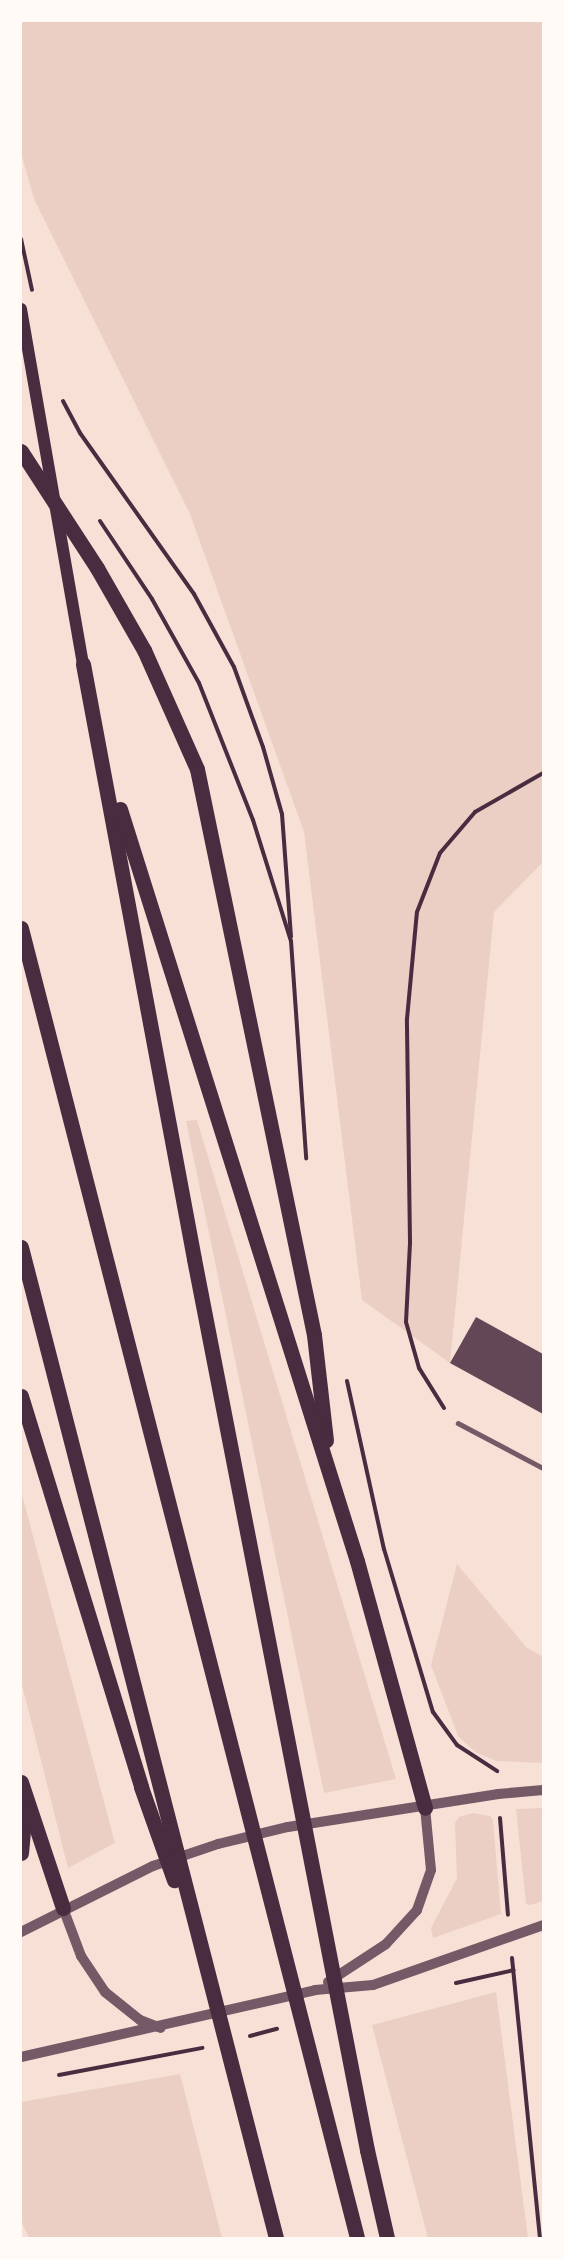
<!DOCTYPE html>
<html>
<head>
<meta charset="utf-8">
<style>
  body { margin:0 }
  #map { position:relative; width:564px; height:2259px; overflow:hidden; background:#f7e1d7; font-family:"DM Sans",sans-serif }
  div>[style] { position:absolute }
  .green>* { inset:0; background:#ebcfc5 }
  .building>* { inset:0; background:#644757 }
  .path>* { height:4px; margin:-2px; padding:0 2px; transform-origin:2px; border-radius:2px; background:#4a2c40 }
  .service>* { height:4.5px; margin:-2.25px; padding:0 2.25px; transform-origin:2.25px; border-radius:2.25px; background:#755966 }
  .tertiary>* { height:10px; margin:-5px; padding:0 5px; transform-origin:5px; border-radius:5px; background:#755966 }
  .secondary>* { height:12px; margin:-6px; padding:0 6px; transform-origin:6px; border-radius:6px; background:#4a2c40 }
  .primary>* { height:15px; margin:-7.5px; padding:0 7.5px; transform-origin:7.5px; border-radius:7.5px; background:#4a2c40 }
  span { translate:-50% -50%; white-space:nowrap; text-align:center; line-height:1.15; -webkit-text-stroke:4.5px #fffaf5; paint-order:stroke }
  .frame { position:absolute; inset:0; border:22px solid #fffaf5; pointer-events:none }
</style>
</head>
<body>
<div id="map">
  <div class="green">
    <div style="clip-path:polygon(21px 21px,543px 21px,543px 862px,494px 912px,450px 1363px,362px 1300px,304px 832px,190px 514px,34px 199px,21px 153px)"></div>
    <div style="clip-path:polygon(197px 1120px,396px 1779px,324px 1793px,186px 1121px)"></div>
    <div style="clip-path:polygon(21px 1491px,115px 1843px,68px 1868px,21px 1681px)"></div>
    <div style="clip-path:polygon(457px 1564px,526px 1647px,543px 1657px,543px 1763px,496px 1761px,475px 1752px,458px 1736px,431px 1665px)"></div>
    <div style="clip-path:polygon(543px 1808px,543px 1901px,531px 1905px,526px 1904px,516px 1809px)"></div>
    <div style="clip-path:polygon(473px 1813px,490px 1816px,493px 1820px,501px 1914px,433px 1938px,431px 1928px,457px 1878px,455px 1823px,459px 1817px)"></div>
    <div style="clip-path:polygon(496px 1992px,528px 2238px,428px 2238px,372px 2025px)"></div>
    <div style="clip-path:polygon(180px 2074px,222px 2238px,29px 2238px,21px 2221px,21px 2102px)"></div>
  </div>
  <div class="building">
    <div style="clip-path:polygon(476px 1317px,543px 1354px,543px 1414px,450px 1363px)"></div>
  </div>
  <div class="path">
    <div style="left:21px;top:239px;width:52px;rotate:77.8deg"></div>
    <div style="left:63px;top:401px;width:36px;rotate:62deg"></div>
    <div style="left:80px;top:433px;width:197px;rotate:54.7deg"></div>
    <div style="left:194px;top:594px;width:83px;rotate:61.3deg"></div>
    <div style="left:234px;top:667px;width:85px;rotate:70.1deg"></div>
    <div style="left:263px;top:747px;width:70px;rotate:74.2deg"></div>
    <div style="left:282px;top:814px;width:123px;rotate:85.8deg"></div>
    <div style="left:100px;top:521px;width:94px;rotate:56.3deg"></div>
    <div style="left:152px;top:599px;width:96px;rotate:60.8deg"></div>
    <div style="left:199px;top:683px;width:147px;rotate:68.5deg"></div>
    <div style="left:253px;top:820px;width:127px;rotate:72.6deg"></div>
    <div style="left:291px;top:941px;width:218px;rotate:86deg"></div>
    <div style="left:347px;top:1381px;width:172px;rotate:77.6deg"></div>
    <div style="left:384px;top:1549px;width:170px;rotate:73.3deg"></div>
    <div style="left:433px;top:1712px;width:41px;rotate:54deg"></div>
    <div style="left:457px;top:1745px;width:48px;rotate:33deg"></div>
    <div style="left:444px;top:1408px;width:47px;rotate:-122deg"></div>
    <div style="left:419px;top:1368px;width:48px;rotate:-105.8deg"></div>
    <div style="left:406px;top:1322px;width:80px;rotate:-87.1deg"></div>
    <div style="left:410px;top:1242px;width:223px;rotate:-90.8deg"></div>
    <div style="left:407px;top:1019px;width:107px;rotate:-84.7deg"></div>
    <div style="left:417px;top:912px;width:63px;rotate:-68.7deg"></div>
    <div style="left:440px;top:853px;width:54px;rotate:-49.5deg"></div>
    <div style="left:475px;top:812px;width:78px;rotate:-29.8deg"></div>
    <div style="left:500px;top:1818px;width:97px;rotate:85.3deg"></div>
    <div style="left:512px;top:1958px;width:281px;rotate:84.3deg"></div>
    <div style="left:456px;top:1983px;width:59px;rotate:-12.6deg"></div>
    <div style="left:250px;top:2036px;width:28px;rotate:-15deg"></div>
    <div style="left:59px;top:2075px;width:146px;rotate:-10.7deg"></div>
  </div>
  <div class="service">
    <div style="left:458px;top:1423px;width:96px;rotate:27.9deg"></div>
  </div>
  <div class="tertiary">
    <div style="left:63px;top:1908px;width:51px;rotate:69.4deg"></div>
    <div style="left:81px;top:1956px;width:43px;rotate:56.3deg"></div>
    <div style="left:105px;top:1992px;width:45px;rotate:38.7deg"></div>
    <div style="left:140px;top:2020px;width:22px;rotate:21deg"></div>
    <div style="left:21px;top:1932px;width:148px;rotate:-26.6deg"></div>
    <div style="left:153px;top:1866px;width:69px;rotate:-18.7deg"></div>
    <div style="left:218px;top:1844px;width:72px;rotate:-13.7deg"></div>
    <div style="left:288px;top:1827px;width:213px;rotate:-8.9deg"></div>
    <div style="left:498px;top:1794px;width:45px;rotate:-5.1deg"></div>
    <div style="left:328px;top:1982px;width:69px;rotate:-33.2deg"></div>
    <div style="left:386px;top:1944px;width:46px;rotate:-47.6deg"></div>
    <div style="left:417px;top:1910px;width:42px;rotate:-70.7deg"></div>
    <div style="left:431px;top:1870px;width:62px;rotate:-95.5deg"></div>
    <div style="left:21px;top:2057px;width:302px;rotate:-12.8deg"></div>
    <div style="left:315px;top:1990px;width:58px;rotate:-4.9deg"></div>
    <div style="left:373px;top:1985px;width:180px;rotate:-19.4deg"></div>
  </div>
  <div class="secondary">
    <div style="left:21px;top:309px;width:360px;rotate:80.1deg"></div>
  </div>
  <div class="primary">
    <div style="left:21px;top:451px;width:140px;rotate:57deg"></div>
    <div style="left:97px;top:568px;width:95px;rotate:60.2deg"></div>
    <div style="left:144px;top:650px;width:130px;rotate:66deg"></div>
    <div style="left:197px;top:769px;width:578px;rotate:78.32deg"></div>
    <div style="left:314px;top:1335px;width:106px;rotate:83.5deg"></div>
    <div style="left:83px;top:664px;width:605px;rotate:79.43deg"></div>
    <div style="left:194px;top:1259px;width:908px;rotate:79.01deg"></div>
    <div style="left:367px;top:2150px;width:90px;rotate:77.2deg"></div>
    <div style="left:120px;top:809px;width:788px;rotate:72.51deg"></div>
    <div style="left:357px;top:1561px;width:256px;rotate:74.6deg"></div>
    <div style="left:21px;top:928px;width:1352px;rotate:75.61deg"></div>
    <div style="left:21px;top:1247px;width:1023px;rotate:75.57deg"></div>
    <div style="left:21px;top:1396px;width:409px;rotate:72.9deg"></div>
    <div style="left:141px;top:1787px;width:99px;rotate:70.5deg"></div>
    <div style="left:21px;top:1782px;width:133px;rotate:71.6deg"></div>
    <div style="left:21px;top:1853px;width:44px;rotate:-84.8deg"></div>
  </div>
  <div class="frame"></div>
</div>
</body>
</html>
